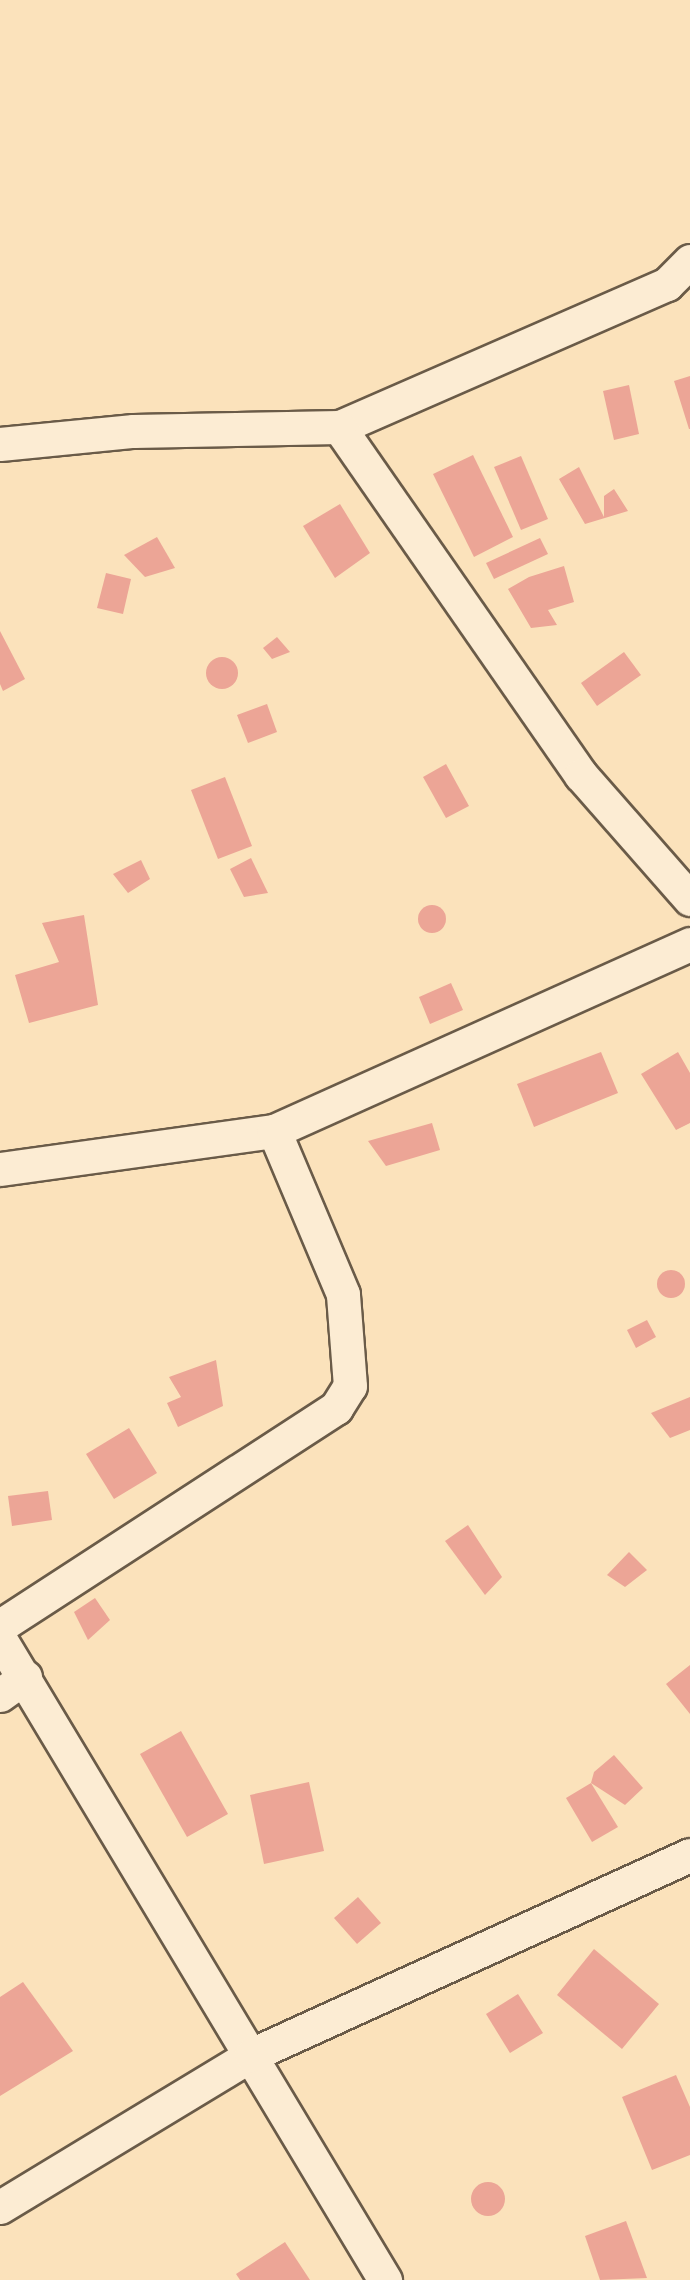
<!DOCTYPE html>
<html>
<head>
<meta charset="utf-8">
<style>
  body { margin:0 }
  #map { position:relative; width:690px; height:2280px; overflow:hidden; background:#fbe2bb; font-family:"IM FELL Double Pica",serif }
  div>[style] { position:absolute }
  .building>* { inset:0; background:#eca596 }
  .round { border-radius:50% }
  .roads { filter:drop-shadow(2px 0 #6a5b48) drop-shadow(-2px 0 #6a5b48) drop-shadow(0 2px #6a5b48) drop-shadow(0 -2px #6a5b48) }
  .minor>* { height:33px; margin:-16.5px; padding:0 16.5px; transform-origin:16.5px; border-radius:16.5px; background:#fcecd3 }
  span { translate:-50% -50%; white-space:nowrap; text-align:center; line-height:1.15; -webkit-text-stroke:7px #fcecd3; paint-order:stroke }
</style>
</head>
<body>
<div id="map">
  <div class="building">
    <div style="clip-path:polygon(690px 376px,690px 429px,689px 429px,674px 381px)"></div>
    <div style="clip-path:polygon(629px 385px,639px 434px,614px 440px,603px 391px)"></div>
    <div style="clip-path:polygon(473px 455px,513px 537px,474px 557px,433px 474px)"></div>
    <div style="clip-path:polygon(521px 456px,548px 519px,521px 530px,494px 467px)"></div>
    <div style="clip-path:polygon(579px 467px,604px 517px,604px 496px,614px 489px,628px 511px,585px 524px,559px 479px)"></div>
    <div style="clip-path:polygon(340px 504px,370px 553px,335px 578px,303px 526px)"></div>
    <div style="clip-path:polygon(157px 537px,175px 568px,145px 577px,124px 555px)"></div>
    <div style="clip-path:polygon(540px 538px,548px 554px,494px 579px,486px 563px)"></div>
    <div style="clip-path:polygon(564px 566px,574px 602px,548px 610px,557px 625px,531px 628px,508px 589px,529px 577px)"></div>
    <div style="clip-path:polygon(106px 573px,131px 579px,123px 614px,97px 608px)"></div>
    <div style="clip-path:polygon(0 631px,25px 679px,3px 691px,0 684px)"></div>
    <div style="clip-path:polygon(277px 637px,290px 652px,272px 659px,263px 648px)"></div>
    <div style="clip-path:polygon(624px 652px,641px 675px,597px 706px,581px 683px)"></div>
    <div class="round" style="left:206px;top:657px;width:32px;height:32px"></div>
    <div style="clip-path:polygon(267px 704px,277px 732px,248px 743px,237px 715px)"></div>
    <div style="clip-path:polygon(446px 764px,469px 806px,446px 818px,423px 777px)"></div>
    <div style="clip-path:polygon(225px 777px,252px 846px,218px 859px,191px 790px)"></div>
    <div style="clip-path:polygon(251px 858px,268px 893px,244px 897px,230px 869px)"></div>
    <div style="clip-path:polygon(141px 860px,150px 879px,128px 893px,113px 874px)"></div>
    <div class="round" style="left:418px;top:905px;width:28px;height:28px"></div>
    <div style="clip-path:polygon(84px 915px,98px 1005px,29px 1023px,15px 975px,59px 962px,42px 923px)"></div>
    <div style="clip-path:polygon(451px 983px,463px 1010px,430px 1024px,419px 997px)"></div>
    <div style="clip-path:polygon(601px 1052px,618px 1093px,534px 1127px,517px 1084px)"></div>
    <div style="clip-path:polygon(678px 1052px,690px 1073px,690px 1123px,676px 1130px,641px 1074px)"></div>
    <div style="clip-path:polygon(432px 1123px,440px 1150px,386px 1166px,368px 1141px)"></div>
    <div class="round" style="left:657px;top:1270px;width:28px;height:28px"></div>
    <div style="clip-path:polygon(647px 1320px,656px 1337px,636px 1348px,627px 1330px)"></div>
    <div style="clip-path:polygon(216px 1360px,223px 1406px,178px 1427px,167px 1403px,181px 1397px,169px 1377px)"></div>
    <div style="clip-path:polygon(690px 1397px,690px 1430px,670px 1438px,651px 1413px)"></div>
    <div style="clip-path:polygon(129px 1428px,157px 1473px,114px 1499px,86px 1454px)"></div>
    <div style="clip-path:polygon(48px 1491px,52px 1520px,12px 1526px,8px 1496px)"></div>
    <div style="clip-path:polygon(468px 1525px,502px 1577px,485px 1595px,445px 1541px)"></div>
    <div style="clip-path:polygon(629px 1552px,647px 1570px,625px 1587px,607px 1575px)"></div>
    <div style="clip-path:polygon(95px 1598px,110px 1620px,88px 1640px,74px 1612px)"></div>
    <div style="clip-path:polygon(690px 1665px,690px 1714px,666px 1684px)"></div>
    <div style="clip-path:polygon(181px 1731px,228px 1814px,187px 1837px,140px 1754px)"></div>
    <div style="clip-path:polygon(614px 1755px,643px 1788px,625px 1805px,591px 1783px,594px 1772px)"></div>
    <div style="clip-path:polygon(309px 1782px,324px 1851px,264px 1864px,250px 1795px)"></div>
    <div style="clip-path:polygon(591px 1783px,618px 1827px,592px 1842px,566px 1798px)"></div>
    <div style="clip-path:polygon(358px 1897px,381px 1923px,357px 1944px,334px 1918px)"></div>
    <div style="clip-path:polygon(594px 1949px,659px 2004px,622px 2049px,557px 1995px)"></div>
    <div style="clip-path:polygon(23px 1982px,73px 2051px,0 2096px,0 1997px)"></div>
    <div style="clip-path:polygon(518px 1994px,543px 2033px,510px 2053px,486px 2014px)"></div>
    <div style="clip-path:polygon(676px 2075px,690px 2107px,690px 2155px,652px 2170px,622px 2097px)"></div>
    <div class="round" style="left:471px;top:2182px;width:34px;height:34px"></div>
    <div style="clip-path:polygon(626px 2221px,647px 2278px,600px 2280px,585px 2236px)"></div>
    <div style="clip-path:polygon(285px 2242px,310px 2280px,240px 2280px,236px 2274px)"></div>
  </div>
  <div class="roads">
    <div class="minor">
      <div style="left:690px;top:261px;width:33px;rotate:135deg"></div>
      <div style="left:667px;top:284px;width:358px;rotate:156.4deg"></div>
      <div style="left:339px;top:427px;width:424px;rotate:55.2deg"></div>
      <div style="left:581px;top:775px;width:165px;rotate:48.7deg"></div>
      <div style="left:0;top:444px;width:134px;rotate:-5.6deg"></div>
      <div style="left:133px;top:431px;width:206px;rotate:-1.1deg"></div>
      <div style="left:0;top:1169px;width:277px;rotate:-7.9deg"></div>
      <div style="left:274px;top:1131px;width:456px;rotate:-24.2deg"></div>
      <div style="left:0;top:1626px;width:401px;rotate:-33deg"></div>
      <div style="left:336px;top:1408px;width:26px;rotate:-58deg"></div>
      <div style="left:350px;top:1386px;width:92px;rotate:-94.4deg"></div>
      <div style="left:343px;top:1294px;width:177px;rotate:-112.9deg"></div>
      <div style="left:0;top:1639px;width:748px;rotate:59.01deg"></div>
      <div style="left:0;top:1695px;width:31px;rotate:-36deg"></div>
      <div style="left:0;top:2207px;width:293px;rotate:-31.2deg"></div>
      <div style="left:251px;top:2055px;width:482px;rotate:-24.5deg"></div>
    </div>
  </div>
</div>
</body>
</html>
